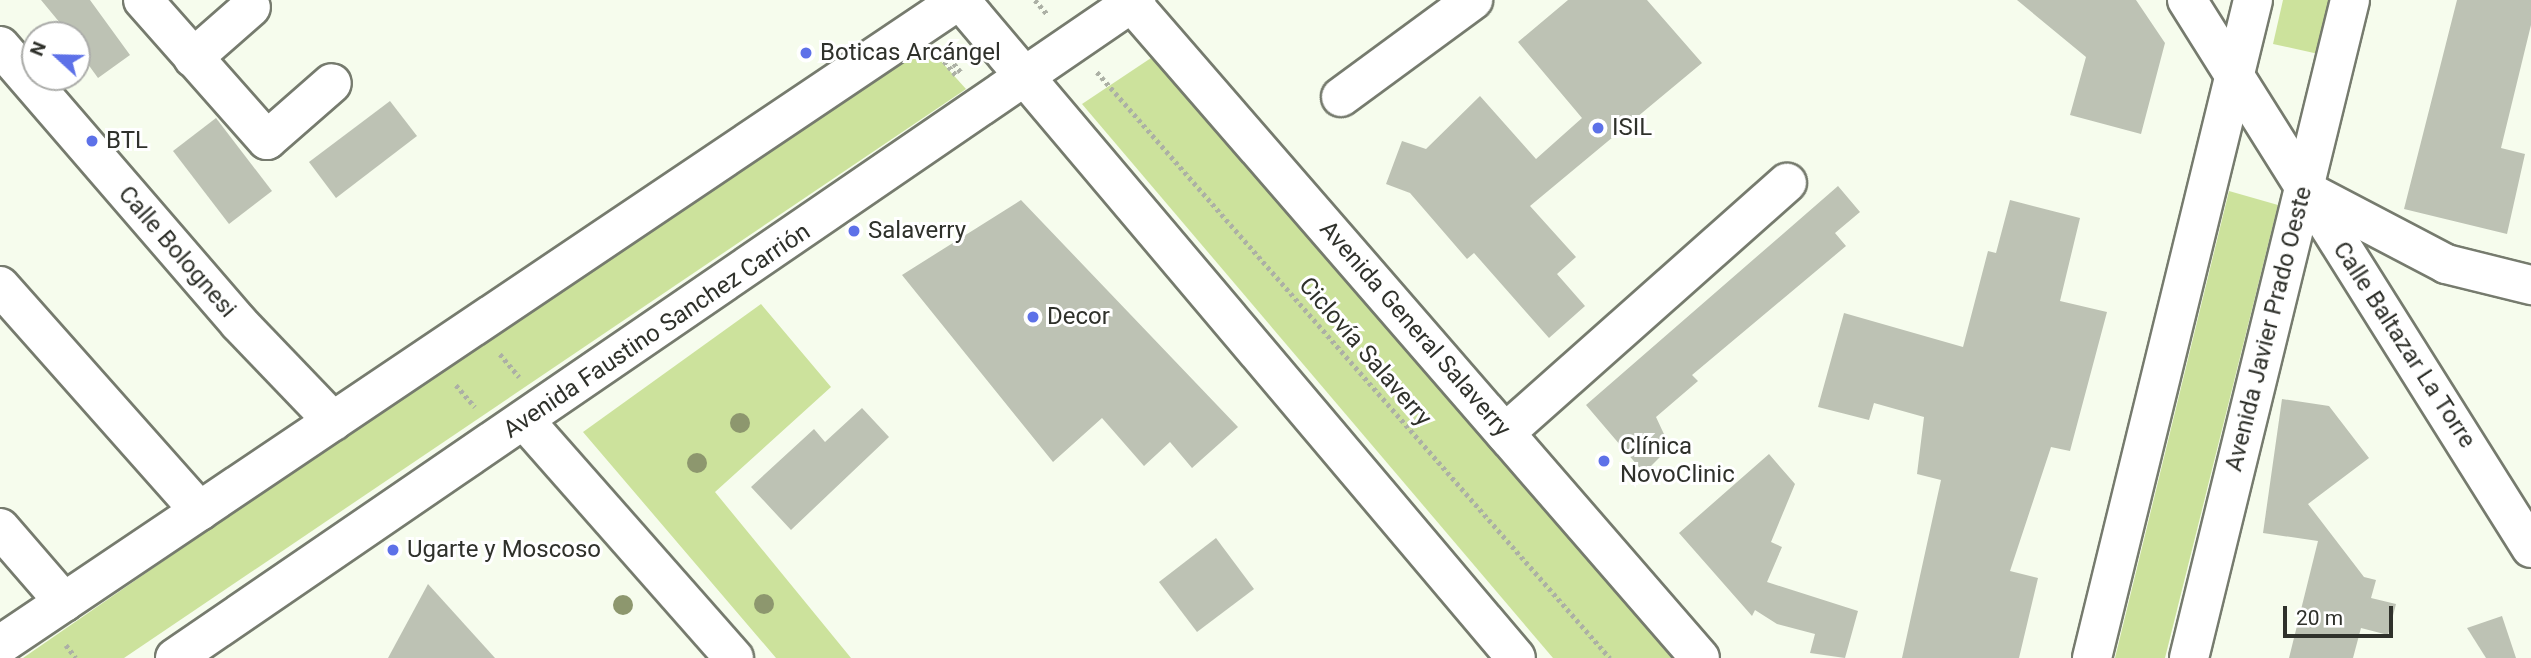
<!DOCTYPE html>
<html>
<head>
<meta charset="utf-8">
<style>
  body { margin:0 }
  #map { position:relative; width:2531px; height:658px; overflow:hidden; background:#f6fced; font-family:Roboto,sans-serif }
  div>[style] { position:absolute }
  .green>* { inset:0; background:#cce29c }
  .building>* { inset:0; background:#bdc2b4 }
  .path>* { height:4.5px; margin-top:-2.25px; transform-origin:0; background:repeating-linear-gradient(90deg,#acb0a5 0 3.5px,transparent 0 7px) }
  .roads { filter:drop-shadow(2px 0 #767b6e) drop-shadow(-2px 0 #767b6e) drop-shadow(0 2px #767b6e) drop-shadow(0 -2px #767b6e) }
  .minor>* { height:38px; margin:-19px; padding:0 19px; transform-origin:19px; border-radius:19px; background:#fff }
  .major>* { height:38px; margin:-19px; padding:0 19px; transform-origin:19px; border-radius:19px; background:#fff }
  .trees>* { width:20px; height:20px; margin:-10px; border-radius:50%; background:#8d976e }
  .dots>* { width:19px; height:19px; translate:-50% -50%; box-sizing:border-box; border:4px solid #fff; border-radius:50% }
  span { translate:-50% -50%; white-space:nowrap; text-align:center; line-height:1.15; -webkit-text-stroke:6px #fff; paint-order:stroke }
  .poi-label { font-size:24px; color:#2f312b }
  .left { translate:0 -50%; text-align:left }
  .street-label { font-size:24px; color:#2f312b }
  .north { position:absolute; left:21px; top:21px; width:70px; height:70px; box-sizing:border-box; background:#fff; border:2px solid #acadaa; border-radius:50%; rotate:292deg; font-size:19px; font-weight:700; line-height:28px; text-align:center; color:#2f312b }
  .north::after { content:''; display:block; margin:auto; width:24px; height:32px; background:#5d71e8; clip-path:polygon(50% 0,100% 100%,50% 72%,0 100%) }
  .scale { position:absolute; left:2283px; top:606px; width:110px; height:32px; box-sizing:border-box; border:4px solid #2f312b; border-top:0; padding-left:9px; font-size:21px; line-height:24px; white-space:nowrap; color:#2f312b; -webkit-text-stroke:5px #fff; paint-order:stroke }
</style>
</head>
<body>
<div id="map">
  <div class="green">
    <div style="clip-path:polygon(2283px 0,2335px 0,2323px 55px,2273px 44px)"></div>
    <div style="clip-path:polygon(920px 38px,966px 89px,124px 658px,23px 658px)"></div>
    <div style="clip-path:polygon(1157px 54px,1677px 658px,1553px 658px,1082px 104px)"></div>
    <div style="clip-path:polygon(2229px 191px,2278px 205px,2165px 658px,2115px 658px)"></div>
    <div style="clip-path:polygon(761px 304px,831px 387px,715px 492px,851px 658px,776px 658px,583px 432px)"></div>
  </div>
  <div class="building">
    <div style="clip-path:polygon(41px 0,90px 0,130px 55px,98px 78px,77px 49px,77px 35px,70px 35px)"></div>
    <div style="clip-path:polygon(1568px 0,1647px 0,1702px 63px,1530px 206px,1576px 257px,1557px 274px,1585px 306px,1549px 338px,1474px 253px,1467px 259px,1410px 193px,1386px 184px,1402px 141px,1426px 149px,1480px 96px,1536px 159px,1582px 118px,1518px 42px)"></div>
    <div style="clip-path:polygon(2017px 0,2136px 0,2165px 43px,2141px 134px,2070px 115px,2086px 57px)"></div>
    <div style="clip-path:polygon(2457px 0,2531px 0,2531px 25px,2501px 148px,2525px 154px,2507px 234px,2404px 209px)"></div>
    <div style="clip-path:polygon(390px 101px,417px 136px,336px 198px,309px 162px)"></div>
    <div style="clip-path:polygon(216px 118px,272px 191px,229px 224px,173px 151px)"></div>
    <div style="clip-path:polygon(1838px 186px,1860px 212px,1835px 233px,1846px 246px,1692px 375px,1698px 381px,1656px 417px,1670px 447px,1644px 473px,1586px 405px)"></div>
    <div style="clip-path:polygon(1021px 200px,1238px 427px,1192px 468px,1170px 442px,1144px 466px,1102px 418px,1053px 462px,902px 275px)"></div>
    <div style="clip-path:polygon(2010px 200px,2080px 218px,2060px 301px,2107px 312px,2070px 451px,2051px 447px,2010px 571px,2038px 578px,2019px 658px,1902px 658px,1941px 480px,1917px 474px,1924px 417px,1874px 403px,1869px 420px,1818px 407px,1844px 313px,1963px 347px,1988px 251px,1996px 253px)"></div>
    <div style="clip-path:polygon(2282px 399px,2329px 406px,2369px 458px,2308px 504px,2364px 577px,2376px 580px,2371px 598px,2396px 604px,2388px 635px,2361px 628px,2353px 658px,2289px 658px,2318px 541px,2263px 533px)"></div>
    <div style="clip-path:polygon(862px 408px,889px 437px,791px 530px,751px 487px,814px 429px,825px 442px)"></div>
    <div style="clip-path:polygon(1769px 454px,1795px 484px,1771px 542px,1782px 547px,1767px 582px,1858px 611px,1845px 658px,1810px 653px,1815px 634px,1777px 624px,1755px 610px,1752px 616px,1679px 533px)"></div>
    <div style="clip-path:polygon(1216px 538px,1254px 589px,1197px 632px,1159px 582px)"></div>
    <div style="clip-path:polygon(428px 584px,495px 658px,388px 658px)"></div>
    <div style="clip-path:polygon(2502px 616px,2516px 658px,2486px 658px,2467px 628px)"></div>
  </div>
  <div class="path">
    <div style="left:1035px;top:0;width:20px;rotate:49deg"></div>
    <div style="left:945px;top:53px;width:26px;rotate:50deg"></div>
    <div style="left:940px;top:56px;width:26px;rotate:50deg"></div>
    <div style="left:1097px;top:72px;width:779px;rotate:48.8deg"></div>
    <div style="left:500px;top:354px;width:30px;rotate:50deg"></div>
    <div style="left:456px;top:385px;width:29px;rotate:49deg"></div>
    <div style="left:66px;top:645px;width:16px;rotate:52deg"></div>
  </div>
  <div class="roads">
    <div class="minor">
      <div style="left:143px;top:0;width:187px;rotate:48.5deg"></div>
      <div style="left:267px;top:140px;width:86px;rotate:-41.2deg"></div>
      <div style="left:2187px;top:0;width:647px;rotate:57.88deg"></div>
      <div style="left:0;top:46px;width:366px;rotate:49.2deg"></div>
      <div style="left:239px;top:323px;width:136px;rotate:46.2deg"></div>
      <div style="left:193px;top:58px;width:77px;rotate:-41.3deg"></div>
      <div style="left:1341px;top:97px;width:164px;rotate:-36.3deg"></div>
      <div style="left:2309px;top:192px;width:155px;rotate:27.7deg"></div>
      <div style="left:2446px;top:264px;width:88px;rotate:13.9deg"></div>
      <div style="left:0;top:286px;width:301px;rotate:48.4deg"></div>
      <div style="left:525px;top:421px;width:316px;rotate:48.6deg"></div>
      <div style="left:1505px;top:433px;width:377px;rotate:-41.6deg"></div>
      <div style="left:0;top:528px;width:98px;rotate:49.1deg"></div>
    </div>
    <div class="major">
      <div style="left:960px;top:0;width:861px;rotate:49.8deg"></div>
      <div style="left:1129px;top:0;width:871px;rotate:49.05deg"></div>
      <div style="left:0;top:645px;width:1156px;rotate:-33.92deg"></div>
      <div style="left:175px;top:658px;width:1165px;rotate:-34.4deg"></div>
      <div style="left:2092px;top:658px;width:677px;rotate:-76.25deg"></div>
      <div style="left:2189px;top:658px;width:677px;rotate:-76.25deg"></div>
    </div>
  </div>
  <div class="trees">
    <div style="left:740px;top:423px"></div>
    <div style="left:697px;top:463px"></div>
    <div style="left:764px;top:604px"></div>
    <div style="left:623px;top:605px"></div>
  </div>
  <div class="dots">
    <div style="left:806px;top:53px;background:#5d71e8"></div>
    <div style="left:1598px;top:128px;background:#5d71e8"></div>
    <div style="left:92px;top:141px;background:#5d71e8"></div>
    <div style="left:854px;top:231px;background:#5d71e8"></div>
    <div style="left:1033px;top:317px;background:#5d71e8"></div>
    <div style="left:1604px;top:461px;background:#5d71e8"></div>
    <div style="left:393px;top:550px;background:#5d71e8"></div>
  </div>
  <div class="poi-label">
    <span class="left" style="left:820px;top:53px">Boticas Arcángel</span>
    <span class="left" style="left:1612px;top:128px">ISIL</span>
    <span class="left" style="left:106px;top:141px">BTL</span>
    <span class="left" style="left:868px;top:231px">Salaverry</span>
    <span class="left" style="left:1047px;top:317px">Decor</span>
    <span class="left" style="left:1620px;top:461px">Clínica<br>NovoClinic</span>
    <span class="left" style="left:407px;top:550px">Ugarte y Moscoso</span>
  </div>
  <div class="street-label">
    <span style="left:177px;top:252px;rotate:49deg">Calle Bolognesi</span>
    <span style="left:1415px;top:329px;rotate:49deg">Avenida General Salaverry</span>
    <span style="left:2269px;top:329px;rotate:-76deg">Avenida Javier Prado Oeste</span>
    <span style="left:657px;top:331px;rotate:-34deg">Avenida Faustino Sanchez Carrión</span>
    <span style="left:2404px;top:345px;rotate:57deg">Calle Baltazar La Torre</span>
    <span style="left:1365px;top:352px;rotate:49deg">Ciclovía Salaverry</span>
  </div>
  <div class="north">N</div>
  <div class="scale">20 m</div>
</div>
</body>
</html>
